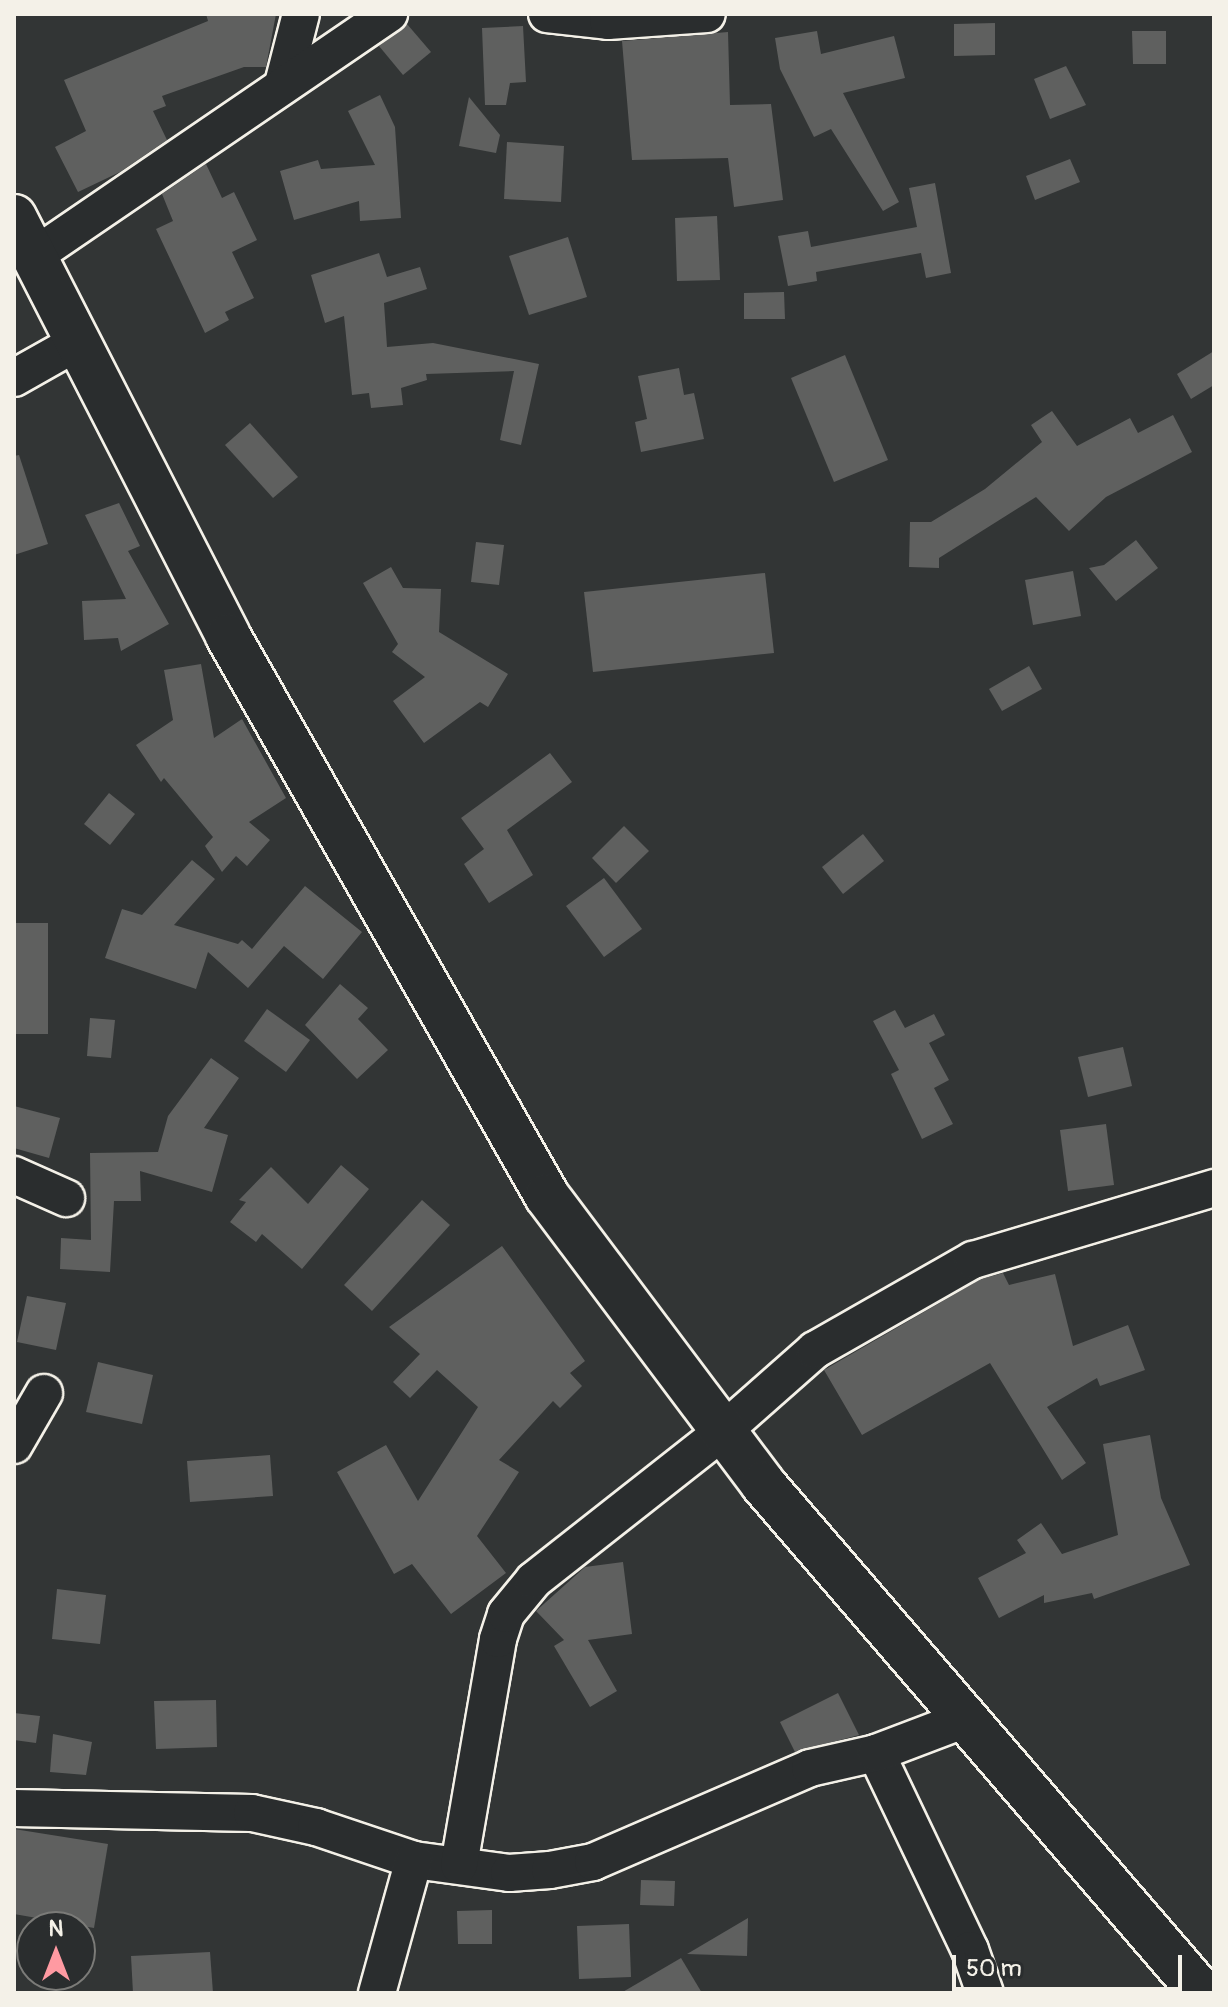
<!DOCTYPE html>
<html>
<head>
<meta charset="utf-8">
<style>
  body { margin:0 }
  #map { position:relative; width:1228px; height:2007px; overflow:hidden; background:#323535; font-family:Pangolin,sans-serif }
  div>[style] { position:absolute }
  .building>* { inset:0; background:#5f605f }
  .roads { filter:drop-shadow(2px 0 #f4f1e8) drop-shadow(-2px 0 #f4f1e8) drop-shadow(0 2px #f4f1e8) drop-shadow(0 -2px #f4f1e8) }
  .minor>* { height:36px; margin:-18px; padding:0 18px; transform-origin:18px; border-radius:18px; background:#2a2d2e }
  .major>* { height:44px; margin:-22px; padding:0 22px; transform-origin:22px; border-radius:22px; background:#2a2d2e }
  span { translate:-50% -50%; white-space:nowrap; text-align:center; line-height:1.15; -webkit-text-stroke:6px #2a2d2e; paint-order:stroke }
  .frame { position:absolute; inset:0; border:16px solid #f4f1e8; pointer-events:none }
  .north { position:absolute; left:16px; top:1911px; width:80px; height:80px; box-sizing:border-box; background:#2a2d2e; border:2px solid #7b7b78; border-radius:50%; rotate:0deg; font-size:22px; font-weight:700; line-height:32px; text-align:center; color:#f4f1e8 }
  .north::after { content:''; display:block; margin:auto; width:28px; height:36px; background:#ff9aa2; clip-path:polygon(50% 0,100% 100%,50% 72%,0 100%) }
  .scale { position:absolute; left:952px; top:1955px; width:230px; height:36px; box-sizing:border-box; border:4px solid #f4f1e8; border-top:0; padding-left:10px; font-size:24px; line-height:28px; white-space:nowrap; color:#f4f1e8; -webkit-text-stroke:6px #2a2d2e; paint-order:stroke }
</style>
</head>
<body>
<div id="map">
  <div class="building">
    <div style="clip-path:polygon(206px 14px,276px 14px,266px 67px,244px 67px,162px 96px,166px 106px,153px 111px,167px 140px,120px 172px,78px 192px,55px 147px,86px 131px,64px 80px,208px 21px)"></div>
    <div style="clip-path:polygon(995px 23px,995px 55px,954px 56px,954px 24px)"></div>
    <div style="clip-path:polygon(407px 24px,431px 52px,403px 75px,379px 46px)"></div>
    <div style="clip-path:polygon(523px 26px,526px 82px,510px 83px,506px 105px,485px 105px,482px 28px)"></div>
    <div style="clip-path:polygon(817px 31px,821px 54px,894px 36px,905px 78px,843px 93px,899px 202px,883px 211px,831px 129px,814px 137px,780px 69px,775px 38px)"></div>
    <div style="clip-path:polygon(1132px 31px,1166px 31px,1166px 64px,1133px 64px)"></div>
    <div style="clip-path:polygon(728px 32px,730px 105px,771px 104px,783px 200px,734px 207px,728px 158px,632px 160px,622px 41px)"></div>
    <div style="clip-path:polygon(1066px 66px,1086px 105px,1050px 119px,1034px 79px)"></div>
    <div style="clip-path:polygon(380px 95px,395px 127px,401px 218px,360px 221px,359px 201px,294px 220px,280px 171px,318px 160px,321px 169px,375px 165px,348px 111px)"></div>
    <div style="clip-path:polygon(469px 97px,500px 135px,496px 153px,459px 146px)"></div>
    <div style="clip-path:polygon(507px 142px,564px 146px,561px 202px,504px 199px)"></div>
    <div style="clip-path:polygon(1070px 159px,1080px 182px,1035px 200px,1026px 176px)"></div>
    <div style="clip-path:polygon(206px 164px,222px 198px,234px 192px,257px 240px,232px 252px,254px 298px,225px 312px,229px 320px,205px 333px,156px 229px,173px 221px,162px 194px)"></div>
    <div style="clip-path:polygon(935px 183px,951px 273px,926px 278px,921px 253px,816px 272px,817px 281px,788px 286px,778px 236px,808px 231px,811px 247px,917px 227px,909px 188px)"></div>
    <div style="clip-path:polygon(717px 216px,720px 280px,677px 281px,675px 218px)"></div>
    <div style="clip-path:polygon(568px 237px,587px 297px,529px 315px,509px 256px)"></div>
    <div style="clip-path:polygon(379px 253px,387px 277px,420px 267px,427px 289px,384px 303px,387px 347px,433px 343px,539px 364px,521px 445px,500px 440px,514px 371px,426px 374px,427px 380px,401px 388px,403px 405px,371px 408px,369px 393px,352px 395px,344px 316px,325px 323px,311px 275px)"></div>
    <div style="clip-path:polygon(784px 292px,785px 319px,744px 319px,744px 293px)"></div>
    <div style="clip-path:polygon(1214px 351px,1214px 385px,1191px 399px,1177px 374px)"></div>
    <div style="clip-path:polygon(845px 355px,888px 460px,834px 482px,791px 378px)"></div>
    <div style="clip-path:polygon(679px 368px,684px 395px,694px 393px,704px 439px,641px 452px,635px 422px,647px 419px,638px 376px)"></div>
    <div style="clip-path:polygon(1052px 411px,1077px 446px,1130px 418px,1138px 433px,1173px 415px,1192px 452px,1106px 497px,1069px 531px,1036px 497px,939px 558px,939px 568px,909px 567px,910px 522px,931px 522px,985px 489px,1042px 442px,1031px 425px)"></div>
    <div style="clip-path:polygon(250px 423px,298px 477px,273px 498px,225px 445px)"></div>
    <div style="clip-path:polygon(19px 455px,48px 544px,14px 555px,14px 456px)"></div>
    <div style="clip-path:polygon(119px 503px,140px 546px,128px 551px,169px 624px,121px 651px,118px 638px,84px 640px,82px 601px,126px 599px,85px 515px)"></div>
    <div style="clip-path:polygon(1136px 540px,1158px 568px,1116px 601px,1089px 568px,1104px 565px)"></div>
    <div style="clip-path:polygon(476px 542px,504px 545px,499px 585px,471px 582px)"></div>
    <div style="clip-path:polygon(391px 567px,403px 588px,441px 589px,439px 632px,508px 674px,488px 707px,480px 702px,424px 743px,393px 701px,425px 677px,392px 652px,398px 644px,363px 583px)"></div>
    <div style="clip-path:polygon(1073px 571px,1081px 616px,1033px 625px,1025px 580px)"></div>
    <div style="clip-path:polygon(765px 573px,774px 653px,593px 672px,584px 592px)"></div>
    <div style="clip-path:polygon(201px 664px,214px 738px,242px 719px,286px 798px,249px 822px,270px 840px,247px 866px,236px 856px,222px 872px,205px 846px,213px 837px,164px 778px,161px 782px,136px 745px,173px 720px,164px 670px)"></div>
    <div style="clip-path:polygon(1029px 666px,1042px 689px,1002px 711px,989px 689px)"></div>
    <div style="clip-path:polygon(550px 753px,572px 782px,507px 830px,533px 875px,489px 903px,464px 864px,484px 849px,461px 818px)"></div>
    <div style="clip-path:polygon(109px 793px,135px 814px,110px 845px,84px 824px)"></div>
    <div style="clip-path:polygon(624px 826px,649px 851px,616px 883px,592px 858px)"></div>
    <div style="clip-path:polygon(863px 834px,884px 861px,843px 894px,822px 867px)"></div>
    <div style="clip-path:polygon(192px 860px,215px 879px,174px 925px,238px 944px,242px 940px,252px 949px,305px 886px,362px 932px,323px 979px,284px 946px,248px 988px,208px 952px,196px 989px,105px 958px,122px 909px,142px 915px)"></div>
    <div style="clip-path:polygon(604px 878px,642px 929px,604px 957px,566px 906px)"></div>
    <div style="clip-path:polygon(14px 923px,48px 923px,48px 1034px,14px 1034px)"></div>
    <div style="clip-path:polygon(340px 984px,368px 1008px,358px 1019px,388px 1050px,357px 1079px,305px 1025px)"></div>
    <div style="clip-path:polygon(267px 1009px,310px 1040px,286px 1072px,244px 1041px)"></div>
    <div style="clip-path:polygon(895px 1010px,905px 1028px,934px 1014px,945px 1035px,929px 1043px,949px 1080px,934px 1088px,953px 1124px,922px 1139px,891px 1074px,899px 1070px,873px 1021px)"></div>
    <div style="clip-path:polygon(90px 1018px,115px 1020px,111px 1058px,87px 1056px)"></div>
    <div style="clip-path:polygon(1123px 1047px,1132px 1086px,1088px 1097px,1078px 1057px)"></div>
    <div style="clip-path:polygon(211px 1058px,239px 1078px,204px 1128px,228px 1135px,212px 1192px,140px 1171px,141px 1201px,114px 1201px,110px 1272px,60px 1269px,61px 1238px,91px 1240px,90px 1153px,158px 1152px,168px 1116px)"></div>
    <div style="clip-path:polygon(14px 1106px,60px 1118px,49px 1158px,14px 1148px)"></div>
    <div style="clip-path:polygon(1106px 1124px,1114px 1185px,1068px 1191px,1060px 1130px)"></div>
    <div style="clip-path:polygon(341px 1165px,369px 1189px,302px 1269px,262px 1234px,256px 1242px,230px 1222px,246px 1202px,239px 1200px,271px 1167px,308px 1204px)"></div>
    <div style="clip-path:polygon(422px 1200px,450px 1225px,372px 1311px,344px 1285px)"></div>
    <div style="clip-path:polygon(502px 1246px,585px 1361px,570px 1373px,582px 1386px,560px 1408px,553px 1401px,499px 1460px,519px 1472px,477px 1536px,506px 1573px,451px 1614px,412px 1564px,394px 1574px,337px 1472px,386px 1445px,418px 1501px,478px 1407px,437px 1370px,410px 1398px,393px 1382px,420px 1354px,389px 1327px)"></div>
    <div style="clip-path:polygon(1003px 1273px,1009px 1285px,1055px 1274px,1073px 1346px,1128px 1325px,1145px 1370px,1100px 1386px,1097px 1378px,1047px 1407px,1086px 1463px,1062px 1480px,990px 1363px,862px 1435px,824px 1370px,981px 1279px)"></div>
    <div style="clip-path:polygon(27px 1296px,66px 1303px,56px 1350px,17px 1342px)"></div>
    <div style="clip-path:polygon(98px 1362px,153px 1375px,142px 1424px,86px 1412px)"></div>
    <div style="clip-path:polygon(1150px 1435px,1161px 1498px,1190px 1565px,1094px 1599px,1092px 1593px,1044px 1603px,1044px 1595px,999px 1618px,978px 1578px,1026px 1553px,1017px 1540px,1041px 1523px,1062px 1554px,1118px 1535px,1103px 1444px)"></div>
    <div style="clip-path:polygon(270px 1455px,273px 1496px,190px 1502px,187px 1461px)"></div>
    <div style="clip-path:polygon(623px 1562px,632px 1634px,588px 1640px,617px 1691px,590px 1707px,554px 1646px,564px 1640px,536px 1611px,585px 1567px)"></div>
    <div style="clip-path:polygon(57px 1589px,106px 1595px,100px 1644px,52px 1639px)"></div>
    <div style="clip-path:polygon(838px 1693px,859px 1735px,795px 1752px,780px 1722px)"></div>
    <div style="clip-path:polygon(216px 1700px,217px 1747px,156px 1749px,154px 1701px)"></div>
    <div style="clip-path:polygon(14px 1713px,40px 1716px,36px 1743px,14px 1740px)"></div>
    <div style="clip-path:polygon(53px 1734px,92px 1742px,86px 1775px,50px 1772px)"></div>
    <div style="clip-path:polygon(14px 1829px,108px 1844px,94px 1928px,14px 1914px)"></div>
    <div style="clip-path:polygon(641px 1880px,675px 1881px,674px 1906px,640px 1905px)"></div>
    <div style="clip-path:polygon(492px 1910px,492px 1944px,458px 1944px,457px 1911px)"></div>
    <div style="clip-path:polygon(748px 1918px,747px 1956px,687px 1954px)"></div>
    <div style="clip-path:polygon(629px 1924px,631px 1977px,579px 1979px,577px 1926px)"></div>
    <div style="clip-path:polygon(210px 1952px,213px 1993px,133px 1993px,131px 1956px)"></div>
    <div style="clip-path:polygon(681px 1958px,702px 1993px,621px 1993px)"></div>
  </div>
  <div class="roads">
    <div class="minor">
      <div style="left:547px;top:14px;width:61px;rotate:6.5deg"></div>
      <div style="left:608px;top:21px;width:99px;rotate:-4deg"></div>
      <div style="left:283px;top:84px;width:72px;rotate:-75.6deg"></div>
      <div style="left:34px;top:256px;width:430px;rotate:-34.3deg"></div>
      <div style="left:14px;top:378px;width:73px;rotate:-29.4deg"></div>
      <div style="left:14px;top:1175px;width:57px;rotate:23.9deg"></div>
      <div style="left:14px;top:1445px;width:60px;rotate:-60deg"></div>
      <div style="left:876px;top:1753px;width:218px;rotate:64.5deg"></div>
      <div style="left:970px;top:1950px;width:46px;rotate:70.8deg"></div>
      <div style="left:14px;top:1808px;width:238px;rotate:1.2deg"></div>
      <div style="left:252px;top:1813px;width:66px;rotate:12.3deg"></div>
      <div style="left:316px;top:1827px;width:103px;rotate:18.6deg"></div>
      <div style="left:414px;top:1860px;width:96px;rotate:7.8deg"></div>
      <div style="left:509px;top:1873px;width:41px;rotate:-4.2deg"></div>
      <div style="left:550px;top:1870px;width:44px;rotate:-10.5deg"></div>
      <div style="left:593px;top:1862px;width:236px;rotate:-23.4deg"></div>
      <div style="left:810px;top:1768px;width:68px;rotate:-12.8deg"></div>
      <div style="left:876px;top:1753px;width:93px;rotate:-20.8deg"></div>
      <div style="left:459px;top:1865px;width:229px;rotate:-80.2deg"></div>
      <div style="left:498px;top:1639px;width:26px;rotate:-72deg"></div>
      <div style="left:506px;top:1614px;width:44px;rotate:-50.5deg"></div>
      <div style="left:534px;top:1580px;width:239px;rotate:-38.2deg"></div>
      <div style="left:722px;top:1432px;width:124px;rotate:-41.4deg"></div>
      <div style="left:815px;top:1350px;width:182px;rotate:-29.7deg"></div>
      <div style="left:973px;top:1260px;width:252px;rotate:-16.6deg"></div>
      <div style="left:377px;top:1993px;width:138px;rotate:-74.5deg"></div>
    </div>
    <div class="major">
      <div style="left:14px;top:217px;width:470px;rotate:62.9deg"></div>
      <div style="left:228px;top:636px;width:644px;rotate:60.33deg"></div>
      <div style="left:547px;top:1196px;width:360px;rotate:53.1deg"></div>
      <div style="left:763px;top:1484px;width:672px;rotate:49.22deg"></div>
    </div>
  </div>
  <div class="frame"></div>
  <div class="north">N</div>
  <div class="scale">50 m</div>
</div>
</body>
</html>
